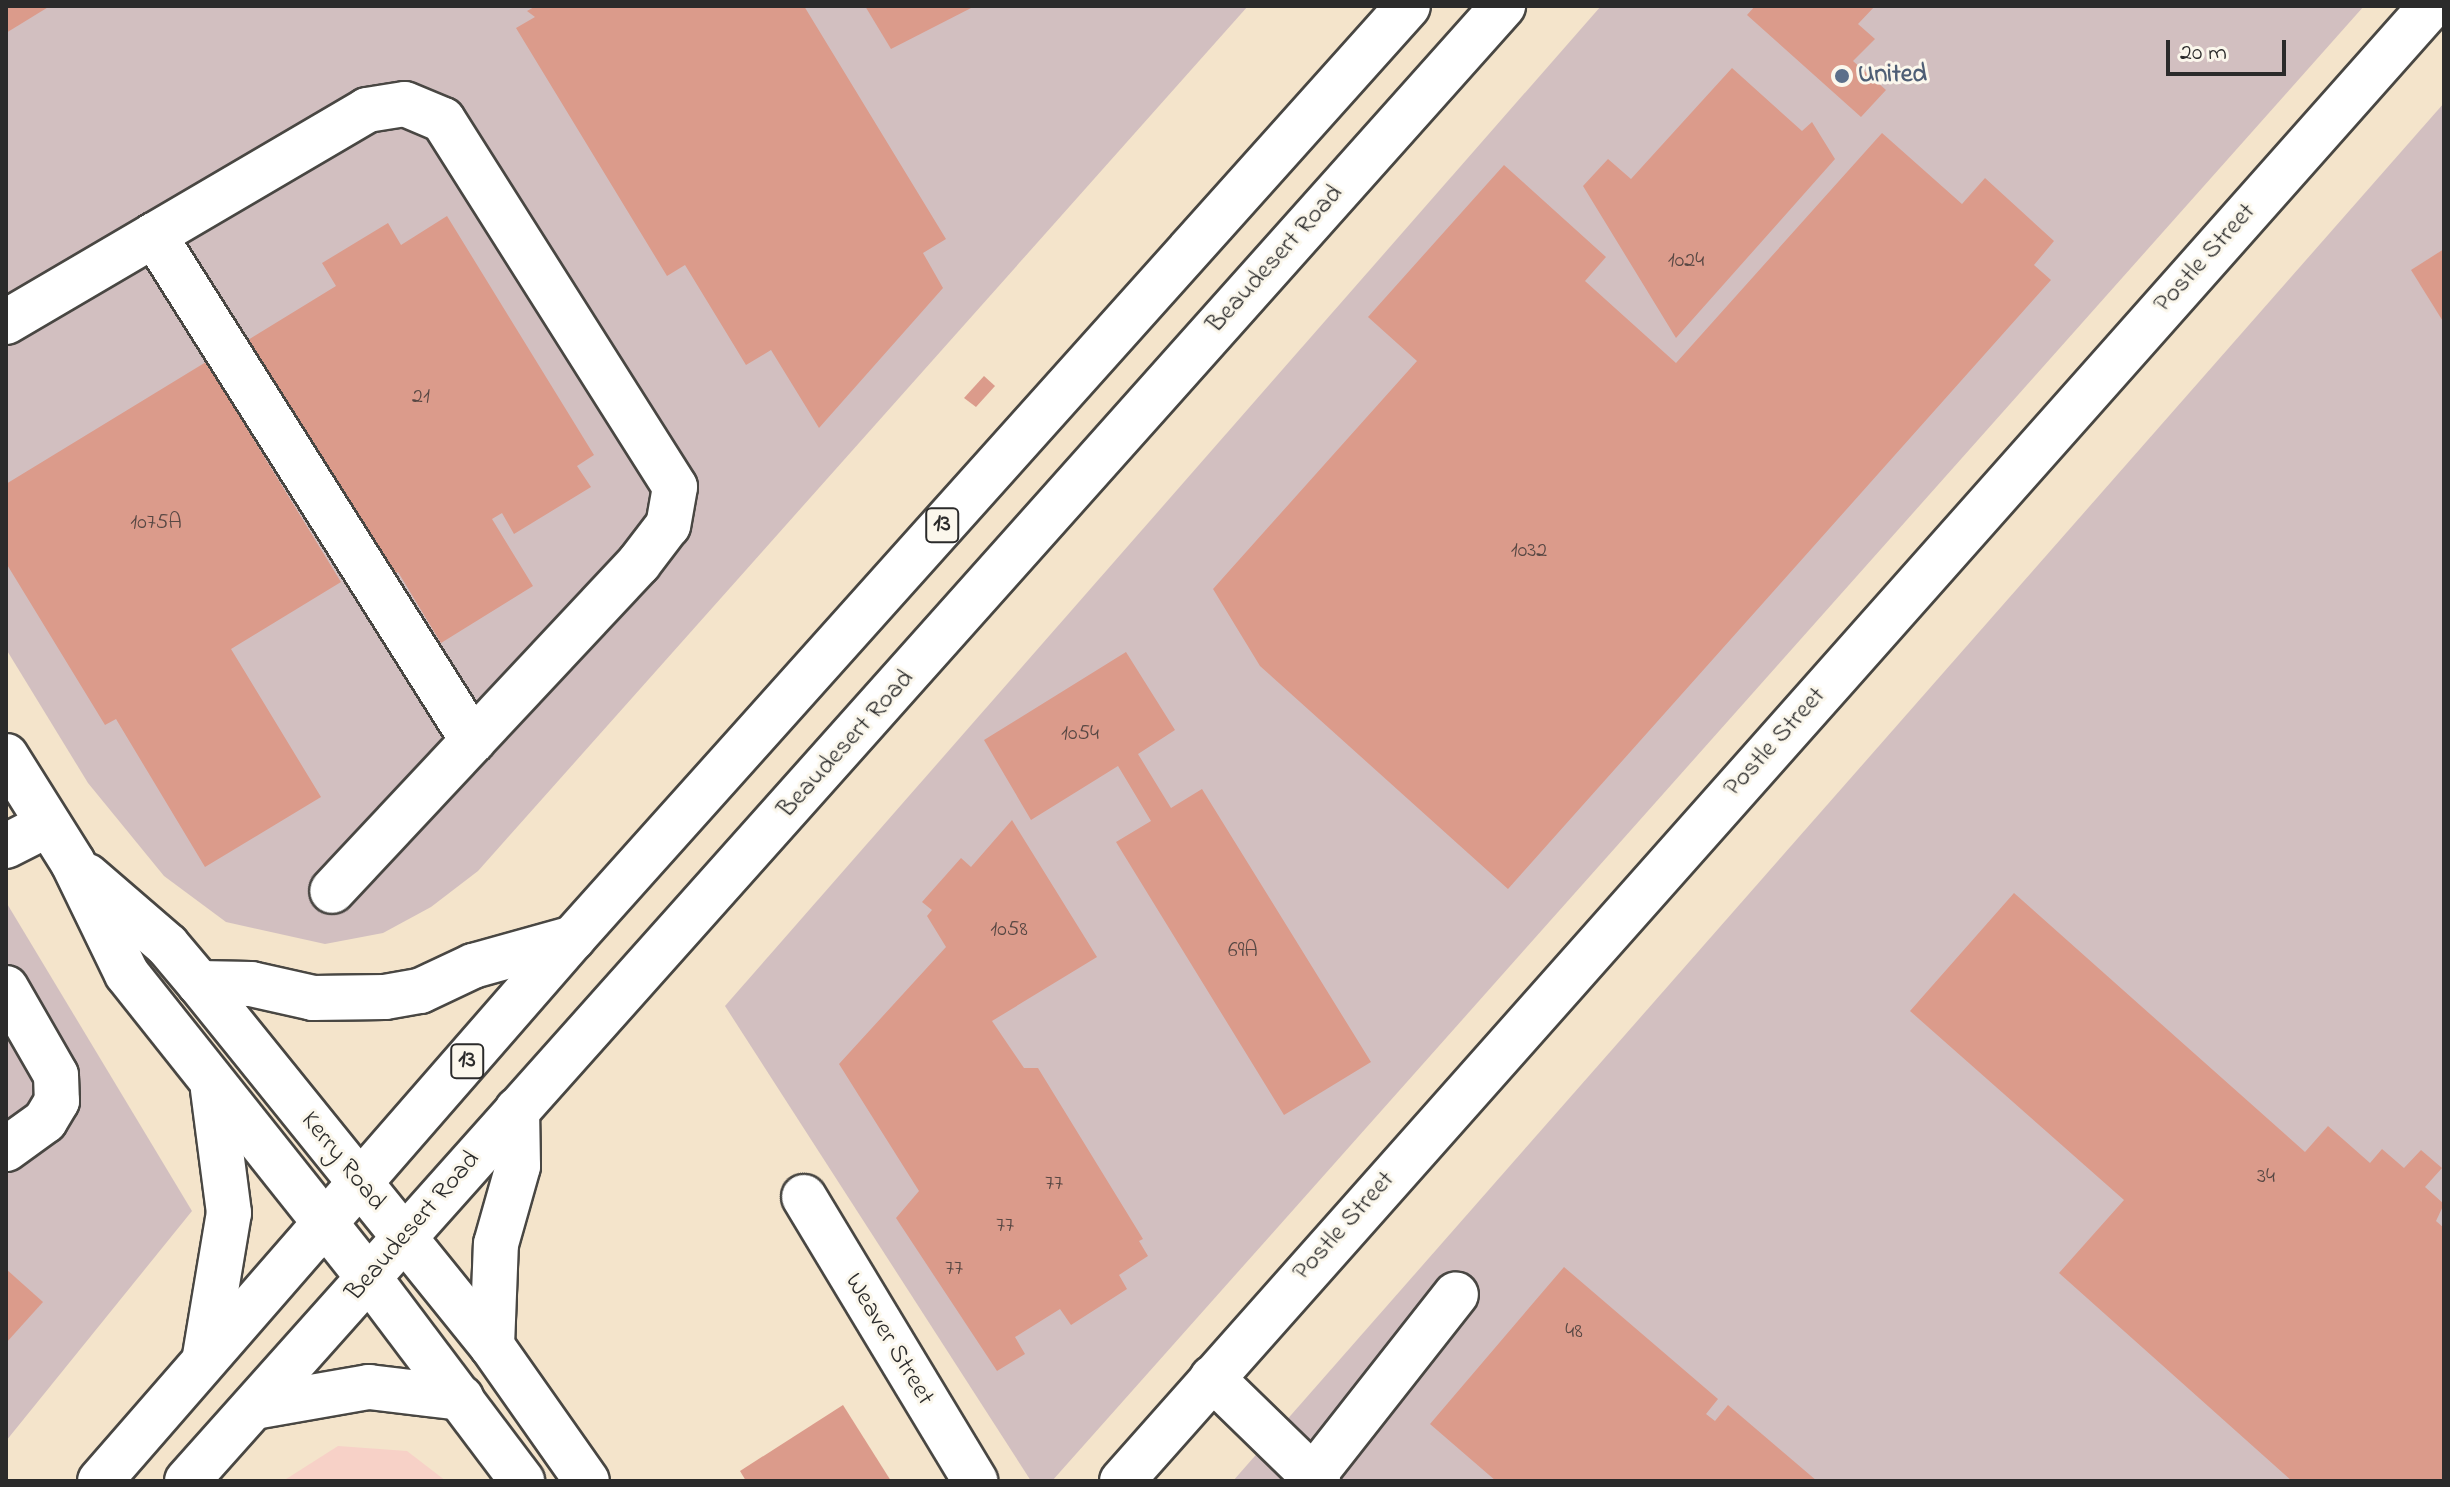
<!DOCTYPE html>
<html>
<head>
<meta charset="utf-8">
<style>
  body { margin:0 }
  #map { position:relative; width:2450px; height:1487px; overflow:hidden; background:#f4e4cb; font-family:"Indie Flower",sans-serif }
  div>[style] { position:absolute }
  .built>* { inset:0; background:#f7d1c7 }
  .industrial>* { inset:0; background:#d2bfc0 }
  .building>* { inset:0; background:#db9b8b }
  .roads { filter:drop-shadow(2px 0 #494743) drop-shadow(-2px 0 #494743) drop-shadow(0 2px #494743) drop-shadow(0 -2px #494743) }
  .minor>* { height:44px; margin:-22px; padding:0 22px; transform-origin:22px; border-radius:22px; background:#fff }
  .highway>* { height:44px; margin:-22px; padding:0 22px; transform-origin:22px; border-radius:22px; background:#fff }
  .dots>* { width:22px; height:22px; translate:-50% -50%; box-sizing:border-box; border:4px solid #fbf7ec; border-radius:50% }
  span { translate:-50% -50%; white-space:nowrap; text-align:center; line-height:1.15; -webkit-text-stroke:6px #fbf7ec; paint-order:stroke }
  .number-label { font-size:22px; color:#574743 }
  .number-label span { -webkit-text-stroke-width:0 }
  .shield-label span { padding:2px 6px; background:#fbf7ec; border:2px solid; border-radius:6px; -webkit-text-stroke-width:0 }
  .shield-label { font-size:24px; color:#2b2b2b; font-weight:700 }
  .service-label { font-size:26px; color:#4e5e75; font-weight:700 }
  .left { translate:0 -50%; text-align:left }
  .street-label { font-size:26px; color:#2b2b2b }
  .frame { position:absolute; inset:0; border:8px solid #2b2b2b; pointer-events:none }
  .scale { position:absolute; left:2166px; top:40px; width:120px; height:36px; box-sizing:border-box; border:4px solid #2b2b2b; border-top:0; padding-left:10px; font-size:24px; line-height:28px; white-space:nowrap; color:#2b2b2b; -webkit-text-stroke:6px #fbf7ec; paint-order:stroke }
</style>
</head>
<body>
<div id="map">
  <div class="built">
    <div style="clip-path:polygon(338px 1446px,407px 1451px,446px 1481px,283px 1481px)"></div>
  </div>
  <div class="industrial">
    <div style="clip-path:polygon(6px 6px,1248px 6px,478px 871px,431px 907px,383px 933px,325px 944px,226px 922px,164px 876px,88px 783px,6px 649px)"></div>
    <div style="clip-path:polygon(1601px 6px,2364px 6px,1052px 1481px,1031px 1481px,725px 1006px)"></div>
    <div style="clip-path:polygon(2444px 103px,2444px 1481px,1233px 1481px)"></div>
    <div style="clip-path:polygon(6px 902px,192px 1211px,6px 1441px)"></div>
  </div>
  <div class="building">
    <div style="clip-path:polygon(6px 6px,50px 6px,6px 33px)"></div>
    <div style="clip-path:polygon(536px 6px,804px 6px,946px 239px,923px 253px,943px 288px,819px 428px,771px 350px,746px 365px,685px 265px,667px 276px,516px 28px,535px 17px,527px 11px)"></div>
    <div style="clip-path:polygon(865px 6px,975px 6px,891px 49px)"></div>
    <div style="clip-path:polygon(1755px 6px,1875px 6px,1858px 24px,1875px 39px,1853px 61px,1886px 90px,1861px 117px,1747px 15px)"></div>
    <div style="clip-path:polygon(1732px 68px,1802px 131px,1812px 122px,1835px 159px,1676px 338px,1583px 186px,1608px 159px,1631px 179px)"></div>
    <div style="clip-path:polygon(1882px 133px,1962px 204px,1985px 178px,2054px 241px,2034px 265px,2051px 280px,1508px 889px,1260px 666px,1213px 589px,1417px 361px,1368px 317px,1504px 165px,1606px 257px,1585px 281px,1676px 363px)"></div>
    <div style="clip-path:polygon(447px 216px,594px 455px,577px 466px,591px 487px,514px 534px,502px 513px,492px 519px,533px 586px,441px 643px,398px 572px,392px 575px,248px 340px,336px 286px,322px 263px,388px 223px,401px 245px)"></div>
    <div style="clip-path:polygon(2444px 249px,2444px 323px,2411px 270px)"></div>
    <div style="clip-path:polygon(206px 362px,341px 582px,231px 649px,321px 797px,205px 867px,116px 719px,105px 725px,6px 563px,6px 484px)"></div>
    <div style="clip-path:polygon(984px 376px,995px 386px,976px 407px,964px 398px)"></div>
    <div style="clip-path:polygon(1126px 652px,1175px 730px,1138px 754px,1171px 808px,1202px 789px,1371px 1062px,1284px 1115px,1116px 842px,1151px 821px,1118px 766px,1031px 820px,984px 740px)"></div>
    <div style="clip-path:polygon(1012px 820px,1097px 957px,992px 1021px,1024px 1068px,1038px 1068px,1143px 1239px,1139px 1241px,1148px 1256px,1119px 1275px,1127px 1289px,1071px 1325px,1060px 1309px,1015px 1337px,1025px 1354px,997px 1371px,896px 1218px,919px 1191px,839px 1064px,946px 947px,927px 916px,932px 910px,922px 902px,961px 858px,971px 867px)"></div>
    <div style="clip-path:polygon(2014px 893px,2305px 1152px,2328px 1126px,2370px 1163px,2382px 1149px,2404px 1168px,2421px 1150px,2442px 1168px,2425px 1187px,2444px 1204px,2436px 1221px,2444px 1228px,2444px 1481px,2292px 1481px,2059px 1273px,2124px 1200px,1910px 1011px)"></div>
    <div style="clip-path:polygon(1564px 1267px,1718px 1399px,1706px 1414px,1715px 1421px,1728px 1405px,1817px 1481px,1496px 1481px,1430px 1424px)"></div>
    <div style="clip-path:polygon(6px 1269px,43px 1302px,6px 1343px)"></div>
    <div style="clip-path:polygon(843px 1405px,891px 1481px,746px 1481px,740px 1471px)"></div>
  </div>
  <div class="roads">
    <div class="minor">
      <div style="left:154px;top:235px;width:598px;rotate:57.77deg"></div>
      <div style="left:6px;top:322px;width:419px;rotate:-30.4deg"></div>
      <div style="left:367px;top:110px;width:38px;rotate:-9deg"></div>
      <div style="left:405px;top:104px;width:41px;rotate:22.8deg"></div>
      <div style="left:443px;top:120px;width:434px;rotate:57.7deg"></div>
      <div style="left:675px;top:487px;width:39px;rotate:100deg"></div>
      <div style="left:668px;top:525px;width:48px;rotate:127.3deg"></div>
      <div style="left:639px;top:563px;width:449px;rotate:133.1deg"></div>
      <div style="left:6px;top:756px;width:126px;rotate:57.9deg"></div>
      <div style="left:73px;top:863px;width:123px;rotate:64.1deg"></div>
      <div style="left:127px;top:974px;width:390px;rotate:51.5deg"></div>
      <div style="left:370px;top:1279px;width:253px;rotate:53deg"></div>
      <div style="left:6px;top:846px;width:46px;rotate:-27.1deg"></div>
      <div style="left:87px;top:876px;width:106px;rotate:40.8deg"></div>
      <div style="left:167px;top:945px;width:50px;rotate:49.9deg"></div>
      <div style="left:199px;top:983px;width:466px;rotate:51.1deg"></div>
      <div style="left:492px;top:1346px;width:165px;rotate:54.9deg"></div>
      <div style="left:6px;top:988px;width:100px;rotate:60.1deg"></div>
      <div style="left:56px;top:1075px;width:26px;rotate:88deg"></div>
      <div style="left:57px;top:1101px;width:23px;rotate:121deg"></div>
      <div style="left:45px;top:1121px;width:48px;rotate:144.3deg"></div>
      <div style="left:804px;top:1197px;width:332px;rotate:58.9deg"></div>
      <div style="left:1212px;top:1378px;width:148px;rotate:44.2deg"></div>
      <div style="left:1313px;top:1476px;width:231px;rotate:-51.8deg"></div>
      <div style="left:1122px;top:1481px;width:1972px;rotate:-48.41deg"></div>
    </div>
    <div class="highway">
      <div style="left:199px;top:983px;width:52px;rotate:1.1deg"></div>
      <div style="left:251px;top:984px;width:64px;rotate:12.7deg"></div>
      <div style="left:313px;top:998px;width:72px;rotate:-0.8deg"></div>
      <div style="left:385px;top:997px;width:36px;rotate:-10deg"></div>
      <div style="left:420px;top:991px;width:59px;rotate:-25.3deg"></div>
      <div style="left:473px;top:966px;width:104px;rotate:-15.6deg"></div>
      <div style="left:492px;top:1346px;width:102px;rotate:-87.8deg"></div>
      <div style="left:496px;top:1244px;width:81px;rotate:-74.2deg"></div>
      <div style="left:518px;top:1166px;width:56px;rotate:-91deg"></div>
      <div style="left:205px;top:1356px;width:145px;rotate:-80.5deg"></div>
      <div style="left:229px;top:1213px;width:125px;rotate:-97.4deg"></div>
      <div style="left:254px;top:1407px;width:117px;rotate:-9.9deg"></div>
      <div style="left:369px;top:1387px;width:93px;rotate:6.8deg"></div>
      <div style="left:100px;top:1481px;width:720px;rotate:-48.94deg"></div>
      <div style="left:573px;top:938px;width:1251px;rotate:-48.14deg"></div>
      <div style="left:187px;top:1481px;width:1977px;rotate:-48.26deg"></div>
    </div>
  </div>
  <div class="dots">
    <div style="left:1842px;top:76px;background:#5c6f8a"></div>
  </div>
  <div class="number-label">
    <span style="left:1686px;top:262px">1024</span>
    <span style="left:421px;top:398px">21</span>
    <span style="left:156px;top:524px">1075A</span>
    <span style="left:1529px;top:552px">1032</span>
    <span style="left:1080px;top:735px">1054</span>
    <span style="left:1009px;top:931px">1058</span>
    <span style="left:1243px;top:952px">69A</span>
    <span style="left:2266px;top:1178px">34</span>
    <span style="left:1054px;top:1185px">77</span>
    <span style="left:1005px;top:1227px">77</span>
    <span style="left:954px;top:1270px">77</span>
    <span style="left:1574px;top:1333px">48</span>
  </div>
  <div class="shield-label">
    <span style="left:942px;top:525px">13</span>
    <span style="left:467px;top:1061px">13</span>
  </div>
  <div class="service-label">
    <span class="left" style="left:1858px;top:76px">United</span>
  </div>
  <div class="street-label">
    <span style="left:2206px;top:259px;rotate:-48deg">Postle Street</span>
    <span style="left:1276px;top:260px;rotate:-48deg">Beaudesert Road</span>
    <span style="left:1776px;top:743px;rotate:-48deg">Postle Street</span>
    <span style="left:847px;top:745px;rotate:-48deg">Beaudesert Road</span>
    <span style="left:342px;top:1162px;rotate:51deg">Kerry Road</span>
    <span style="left:414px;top:1227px;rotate:-49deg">Beaudesert Road</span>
    <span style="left:1345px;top:1227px;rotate:-48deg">Postle Street</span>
    <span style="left:888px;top:1340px;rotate:59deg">Weaver Street</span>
  </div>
  <div class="frame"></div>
  <div class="scale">20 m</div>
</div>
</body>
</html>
